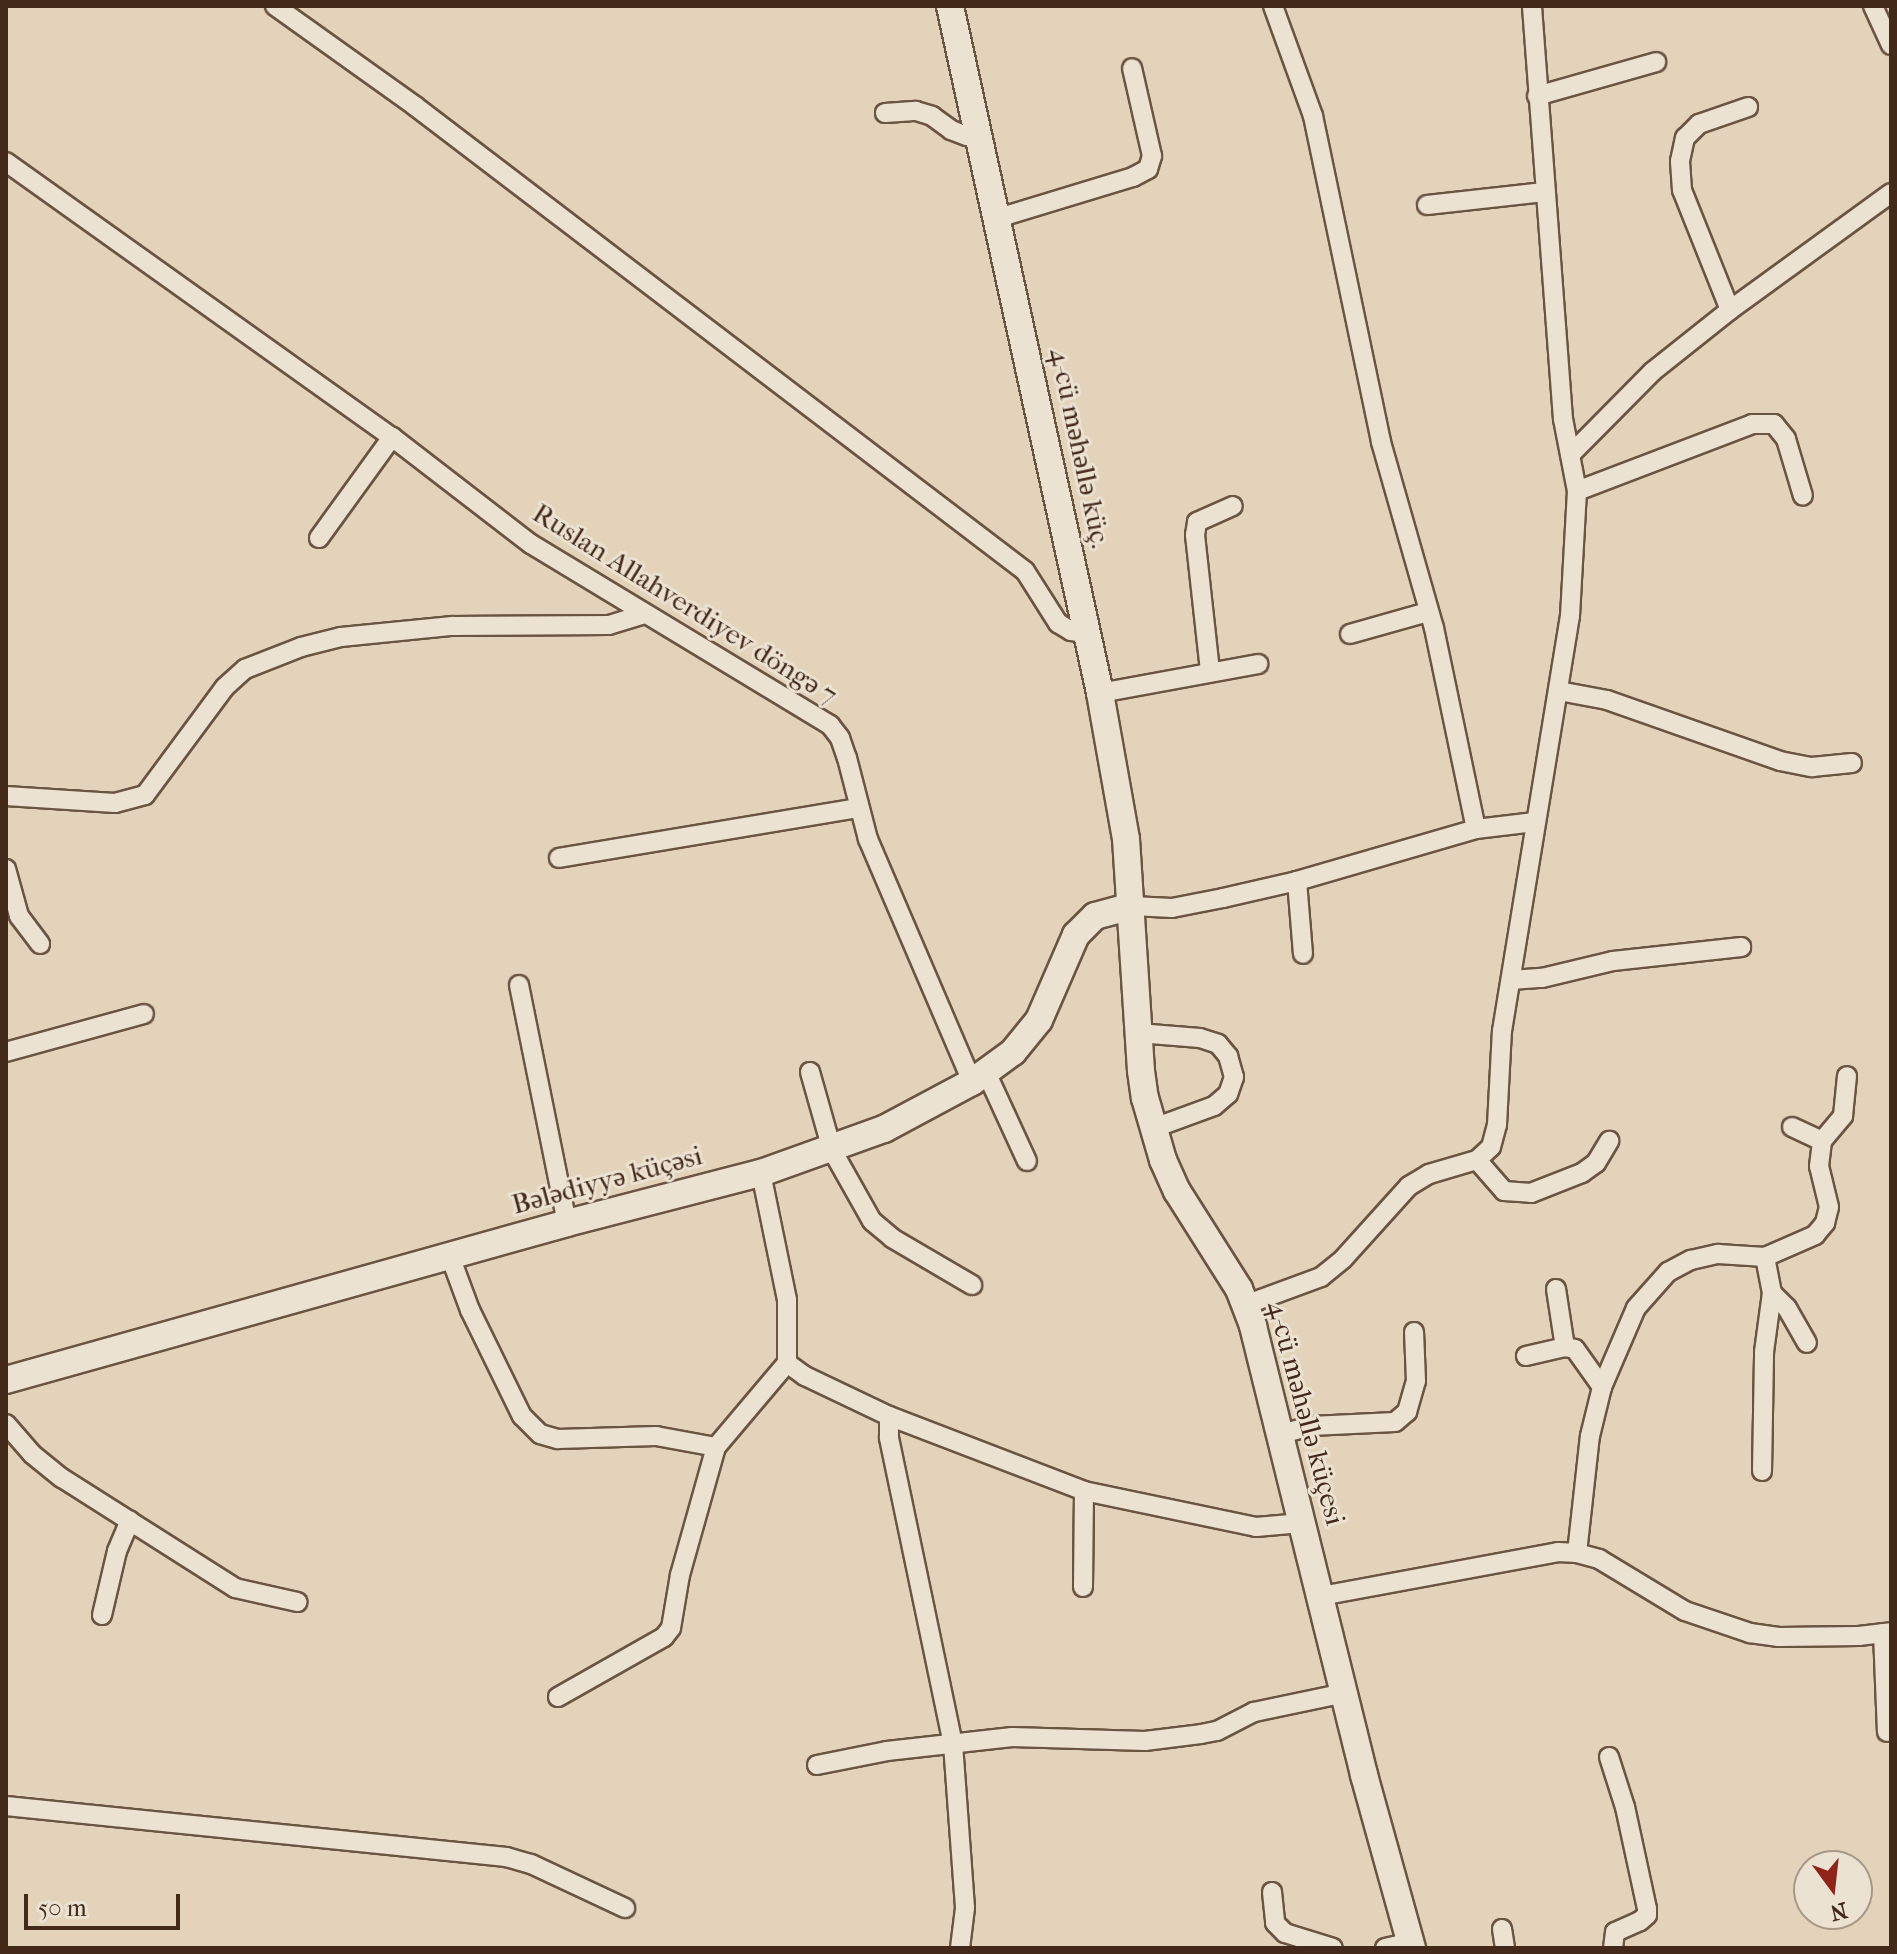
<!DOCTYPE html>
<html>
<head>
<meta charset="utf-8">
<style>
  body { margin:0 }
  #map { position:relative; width:1897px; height:1954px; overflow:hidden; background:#e2d3ba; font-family:"IM FELL French Canon",serif }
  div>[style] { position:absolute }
  .roads { filter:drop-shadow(2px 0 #6a5442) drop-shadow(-2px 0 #6a5442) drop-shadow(0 2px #6a5442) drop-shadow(0 -2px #6a5442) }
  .street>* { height:18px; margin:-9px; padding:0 9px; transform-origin:9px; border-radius:9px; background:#ece2d2 }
  .secondary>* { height:26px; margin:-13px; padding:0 13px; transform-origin:13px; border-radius:13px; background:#ece2d2 }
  span { translate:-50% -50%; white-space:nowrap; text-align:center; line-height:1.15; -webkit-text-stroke:6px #ece2d2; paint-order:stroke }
  .street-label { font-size:28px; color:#42291a }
  .frame { position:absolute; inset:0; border:8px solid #42291a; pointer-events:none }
  .north { position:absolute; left:1793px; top:1850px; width:80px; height:80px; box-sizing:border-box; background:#ece2d2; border:2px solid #a89888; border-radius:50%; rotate:165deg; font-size:22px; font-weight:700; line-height:32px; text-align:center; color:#42291a }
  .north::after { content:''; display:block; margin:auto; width:28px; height:36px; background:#8f2418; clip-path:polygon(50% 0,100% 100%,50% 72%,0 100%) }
  .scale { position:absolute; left:24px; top:1894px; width:156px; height:36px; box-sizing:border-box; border:4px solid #42291a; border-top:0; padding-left:10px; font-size:24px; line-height:28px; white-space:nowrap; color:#42291a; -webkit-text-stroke:6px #ece2d2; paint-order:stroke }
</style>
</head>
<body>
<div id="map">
  <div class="roads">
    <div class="street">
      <div style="left:275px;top:6px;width:172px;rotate:35.5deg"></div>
      <div style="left:415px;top:106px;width:767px;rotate:37.32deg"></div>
      <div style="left:1025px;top:571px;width:62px;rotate:57.6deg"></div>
      <div style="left:1058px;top:623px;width:15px;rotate:32deg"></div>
      <div style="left:1071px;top:631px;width:16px;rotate:7deg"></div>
      <div style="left:1273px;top:6px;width:117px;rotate:70deg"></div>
      <div style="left:1313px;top:116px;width:333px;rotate:78.2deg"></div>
      <div style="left:1381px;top:442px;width:193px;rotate:74.1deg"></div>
      <div style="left:1434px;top:628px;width:205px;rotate:78.2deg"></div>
      <div style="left:1873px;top:6px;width:43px;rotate:65.2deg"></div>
      <div style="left:1537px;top:96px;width:124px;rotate:-15.9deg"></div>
      <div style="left:885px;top:113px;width:31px;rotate:-4deg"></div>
      <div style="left:916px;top:111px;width:17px;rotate:17deg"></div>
      <div style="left:932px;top:116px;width:24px;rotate:36deg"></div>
      <div style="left:951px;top:130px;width:17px;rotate:21deg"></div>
      <div style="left:967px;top:136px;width:13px"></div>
      <div style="left:6px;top:162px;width:474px;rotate:35.5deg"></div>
      <div style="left:392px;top:437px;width:175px;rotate:37.6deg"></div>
      <div style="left:531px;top:544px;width:350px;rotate:31.2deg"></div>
      <div style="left:830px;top:725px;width:16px;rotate:52deg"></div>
      <div style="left:840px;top:738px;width:21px;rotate:71deg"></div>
      <div style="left:847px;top:758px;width:84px;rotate:75.5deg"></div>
      <div style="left:868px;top:839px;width:264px;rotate:66.8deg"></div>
      <div style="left:1427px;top:205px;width:118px;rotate:-6.3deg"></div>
      <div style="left:998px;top:218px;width:141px;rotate:-16.9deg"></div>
      <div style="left:1133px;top:177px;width:17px;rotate:-28deg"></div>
      <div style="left:1148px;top:169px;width:14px;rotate:-73deg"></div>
      <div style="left:1152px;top:156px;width:90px;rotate:-102.8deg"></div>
      <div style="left:1730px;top:310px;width:129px;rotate:-111.8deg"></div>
      <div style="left:1682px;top:190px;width:29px;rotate:-94deg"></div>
      <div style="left:1680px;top:161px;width:24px;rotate:-78deg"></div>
      <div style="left:1685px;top:138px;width:20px;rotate:-45deg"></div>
      <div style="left:1699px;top:124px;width:52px;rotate:-19.1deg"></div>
      <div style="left:1570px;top:455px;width:117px;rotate:-45.3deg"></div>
      <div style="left:1652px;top:372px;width:100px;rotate:-38.5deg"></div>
      <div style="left:1730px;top:310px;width:199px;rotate:-36deg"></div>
      <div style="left:1577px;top:491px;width:187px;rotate:-20.9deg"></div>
      <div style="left:1752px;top:424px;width:22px"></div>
      <div style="left:1774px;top:424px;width:19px;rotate:51deg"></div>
      <div style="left:1786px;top:439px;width:59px;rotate:73.4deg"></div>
      <div style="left:319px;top:538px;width:125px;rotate:-54.1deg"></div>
      <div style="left:1350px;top:634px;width:81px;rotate:-15.8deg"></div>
      <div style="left:1210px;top:671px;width:137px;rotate:-96.3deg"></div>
      <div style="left:1195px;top:535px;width:13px;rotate:-81deg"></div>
      <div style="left:1197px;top:522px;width:39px;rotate:-24deg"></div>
      <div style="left:1559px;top:691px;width:49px;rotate:10.6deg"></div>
      <div style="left:1607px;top:700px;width:183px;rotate:19.4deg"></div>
      <div style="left:1780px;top:761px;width:33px;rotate:11deg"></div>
      <div style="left:1812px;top:767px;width:40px;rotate:-5.7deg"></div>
      <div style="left:1100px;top:693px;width:161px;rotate:-10.4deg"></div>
      <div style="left:6px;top:796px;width:109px;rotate:3.7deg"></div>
      <div style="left:115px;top:803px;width:31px;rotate:-15deg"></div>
      <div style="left:145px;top:795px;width:134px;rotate:-53.5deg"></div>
      <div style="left:225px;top:687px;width:27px;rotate:-42deg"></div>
      <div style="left:245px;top:669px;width:60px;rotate:-21.4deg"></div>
      <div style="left:301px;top:647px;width:41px;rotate:-14deg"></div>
      <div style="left:341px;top:637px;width:112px;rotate:-5.7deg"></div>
      <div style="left:452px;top:626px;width:157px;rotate:-0.4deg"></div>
      <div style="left:609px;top:625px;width:37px;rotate:-17deg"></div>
      <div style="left:559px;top:858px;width:304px;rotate:-9.5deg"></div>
      <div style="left:6px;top:869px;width:49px;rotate:74.5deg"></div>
      <div style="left:19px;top:916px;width:35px;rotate:53deg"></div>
      <div style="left:1297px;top:881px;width:73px;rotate:85.3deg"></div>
      <div style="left:1132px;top:906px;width:40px;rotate:2.9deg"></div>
      <div style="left:1172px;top:908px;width:52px;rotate:-11.1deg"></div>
      <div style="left:1223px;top:898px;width:76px;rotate:-12.9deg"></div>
      <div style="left:1297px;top:881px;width:186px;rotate:-16.2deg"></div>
      <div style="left:1476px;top:829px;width:59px;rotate:-6.8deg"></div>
      <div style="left:1511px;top:980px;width:31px;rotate:-4deg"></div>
      <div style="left:1542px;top:978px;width:73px;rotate:-13.5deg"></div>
      <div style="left:1613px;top:961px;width:129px;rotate:-6.2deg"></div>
      <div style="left:519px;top:985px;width:243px;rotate:78.6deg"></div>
      <div style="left:1138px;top:1033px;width:62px;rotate:4.6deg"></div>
      <div style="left:1200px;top:1038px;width:19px;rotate:18deg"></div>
      <div style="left:1218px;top:1044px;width:16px;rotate:50deg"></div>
      <div style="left:1228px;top:1056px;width:22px;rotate:74deg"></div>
      <div style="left:1234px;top:1077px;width:18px;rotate:109deg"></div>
      <div style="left:1228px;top:1094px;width:18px;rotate:139deg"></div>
      <div style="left:1214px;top:1106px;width:64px;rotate:159.9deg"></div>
      <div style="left:6px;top:1052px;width:143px;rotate:-15.4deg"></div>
      <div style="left:810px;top:1072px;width:81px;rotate:74.2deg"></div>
      <div style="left:832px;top:1150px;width:81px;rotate:60.6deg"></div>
      <div style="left:872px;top:1221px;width:26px;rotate:40deg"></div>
      <div style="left:892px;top:1238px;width:93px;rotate:30.4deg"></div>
      <div style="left:986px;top:1072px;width:98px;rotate:65.3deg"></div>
      <div style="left:1792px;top:1127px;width:33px;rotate:25deg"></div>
      <div style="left:1477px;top:1160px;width:41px;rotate:48.9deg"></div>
      <div style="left:1504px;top:1191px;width:27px;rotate:4deg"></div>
      <div style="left:1531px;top:1193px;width:55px;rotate:-21.4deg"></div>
      <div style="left:1582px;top:1173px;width:17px;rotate:-36deg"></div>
      <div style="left:1596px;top:1163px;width:26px;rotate:-59deg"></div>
      <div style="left:761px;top:1173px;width:130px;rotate:78.4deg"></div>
      <div style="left:787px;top:1300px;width:63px;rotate:90deg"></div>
      <div style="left:787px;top:1363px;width:22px;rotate:36deg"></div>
      <div style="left:805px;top:1376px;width:93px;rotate:25.5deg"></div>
      <div style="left:889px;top:1416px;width:209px;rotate:21deg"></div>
      <div style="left:1084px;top:1491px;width:176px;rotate:11.8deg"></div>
      <div style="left:1256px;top:1527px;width:46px;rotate:-5deg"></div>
      <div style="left:450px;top:1256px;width:58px;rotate:69.7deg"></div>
      <div style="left:470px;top:1310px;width:118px;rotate:63.9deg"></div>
      <div style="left:522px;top:1416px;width:25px;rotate:45deg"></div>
      <div style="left:540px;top:1434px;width:19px;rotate:16deg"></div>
      <div style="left:558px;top:1439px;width:98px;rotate:-1.8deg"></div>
      <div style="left:656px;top:1436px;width:61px;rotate:10.4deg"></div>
      <div style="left:1556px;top:1289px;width:59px;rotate:81.2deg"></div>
      <div style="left:1772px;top:1293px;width:21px;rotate:45deg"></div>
      <div style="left:1787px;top:1308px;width:40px;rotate:60.3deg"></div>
      <div style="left:1245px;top:1305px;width:81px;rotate:-20.2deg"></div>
      <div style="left:1321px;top:1277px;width:28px;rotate:-39deg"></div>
      <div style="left:1343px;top:1259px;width:98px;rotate:-47.9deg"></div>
      <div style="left:1409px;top:1186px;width:23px;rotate:-31deg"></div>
      <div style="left:1429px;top:1174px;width:50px;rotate:-16.3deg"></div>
      <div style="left:1477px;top:1160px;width:19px;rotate:-43deg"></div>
      <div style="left:1491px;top:1147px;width:23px;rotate:-75deg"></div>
      <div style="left:1497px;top:1125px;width:94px;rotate:-87deg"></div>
      <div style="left:1502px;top:1031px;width:421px;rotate:-80.7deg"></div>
      <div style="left:1570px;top:616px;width:125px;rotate:-86.8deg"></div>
      <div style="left:1577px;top:491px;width:73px;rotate:-101deg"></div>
      <div style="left:1563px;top:419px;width:414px;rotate:-94.3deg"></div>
      <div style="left:1526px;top:1356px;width:40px;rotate:-13deg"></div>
      <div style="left:1565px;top:1347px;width:10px;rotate:11deg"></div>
      <div style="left:1575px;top:1349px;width:47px;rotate:54.6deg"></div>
      <div style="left:889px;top:1416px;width:22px;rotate:90deg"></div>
      <div style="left:889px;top:1438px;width:313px;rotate:78.2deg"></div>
      <div style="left:953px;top:1744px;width:164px;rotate:85.8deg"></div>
      <div style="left:965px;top:1908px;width:40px;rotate:97.1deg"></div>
      <div style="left:6px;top:1424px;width:40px;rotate:49deg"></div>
      <div style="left:32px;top:1454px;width:38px;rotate:39deg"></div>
      <div style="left:62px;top:1478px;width:205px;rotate:32.4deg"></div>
      <div style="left:235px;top:1588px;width:64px;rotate:12.7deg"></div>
      <div style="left:1281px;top:1434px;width:31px;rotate:-15deg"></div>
      <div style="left:1311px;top:1426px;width:84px;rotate:-2.7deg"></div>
      <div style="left:1395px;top:1422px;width:16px;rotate:-40deg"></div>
      <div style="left:1407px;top:1412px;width:32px;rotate:-74deg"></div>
      <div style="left:1416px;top:1381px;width:49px;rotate:-92.3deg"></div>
      <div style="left:1762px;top:1471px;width:119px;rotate:-89deg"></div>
      <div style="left:1764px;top:1352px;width:60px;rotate:-82.3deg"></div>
      <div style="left:1772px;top:1293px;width:37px;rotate:-101deg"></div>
      <div style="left:1577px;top:1553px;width:118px;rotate:-83.7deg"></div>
      <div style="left:1590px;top:1436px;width:50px;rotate:-76.2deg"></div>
      <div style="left:1602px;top:1387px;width:86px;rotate:-66.7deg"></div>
      <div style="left:1636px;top:1308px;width:48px;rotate:-48.4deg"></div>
      <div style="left:1668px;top:1272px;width:26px;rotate:-28deg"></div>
      <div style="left:1691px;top:1260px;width:28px;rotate:-13deg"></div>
      <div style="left:1718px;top:1254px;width:47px;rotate:3.7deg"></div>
      <div style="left:1765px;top:1257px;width:55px;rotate:-23.7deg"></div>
      <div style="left:1815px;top:1235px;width:16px;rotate:-50deg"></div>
      <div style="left:1825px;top:1223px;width:16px;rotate:-76deg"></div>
      <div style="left:1829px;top:1207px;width:42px;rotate:-103.7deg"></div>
      <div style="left:1819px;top:1166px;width:25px;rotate:-83deg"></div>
      <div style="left:1822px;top:1141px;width:33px;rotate:-50deg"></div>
      <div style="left:1843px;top:1116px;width:40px;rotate:-84.3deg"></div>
      <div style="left:1083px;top:1587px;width:96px;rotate:-89.4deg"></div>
      <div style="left:1321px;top:1596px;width:241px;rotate:-10.5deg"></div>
      <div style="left:1558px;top:1552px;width:19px;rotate:3deg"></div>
      <div style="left:1577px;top:1553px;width:23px;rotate:15deg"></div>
      <div style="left:1599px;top:1559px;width:100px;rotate:31.2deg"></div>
      <div style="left:1685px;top:1611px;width:69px;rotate:18.7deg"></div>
      <div style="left:1750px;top:1633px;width:29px;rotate:8deg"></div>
      <div style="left:1779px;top:1637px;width:80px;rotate:-0.7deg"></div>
      <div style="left:1859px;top:1636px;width:32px;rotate:-7deg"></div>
      <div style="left:102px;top:1615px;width:66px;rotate:-76.8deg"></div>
      <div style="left:117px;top:1551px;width:33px;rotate:-67deg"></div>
      <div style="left:1883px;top:1633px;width:99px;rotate:87.7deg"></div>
      <div style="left:558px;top:1697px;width:122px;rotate:-29.5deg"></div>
      <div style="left:664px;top:1637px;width:11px;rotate:-52deg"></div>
      <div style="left:671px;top:1628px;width:54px;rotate:-80.4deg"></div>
      <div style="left:680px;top:1575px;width:133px;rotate:-74.3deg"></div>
      <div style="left:716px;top:1447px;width:110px;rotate:-49.8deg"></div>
      <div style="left:1609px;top:1757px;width:52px;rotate:72.3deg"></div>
      <div style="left:1625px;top:1807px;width:104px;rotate:77.8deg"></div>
      <div style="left:1647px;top:1909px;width:6px;rotate:90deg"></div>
      <div style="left:1647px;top:1915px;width:9px;rotate:139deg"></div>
      <div style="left:1640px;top:1921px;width:27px;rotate:156deg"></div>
      <div style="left:1615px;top:1932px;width:16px;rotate:97deg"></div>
      <div style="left:817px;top:1765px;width:71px;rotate:-11.3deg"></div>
      <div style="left:887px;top:1751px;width:126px;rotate:-6.4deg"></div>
      <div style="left:1012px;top:1737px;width:133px;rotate:1.7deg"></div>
      <div style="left:1145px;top:1741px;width:56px;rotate:-7.1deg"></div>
      <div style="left:1201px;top:1734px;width:16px;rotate:-11deg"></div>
      <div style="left:1217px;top:1731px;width:42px;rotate:-27.2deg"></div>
      <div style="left:1254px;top:1712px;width:93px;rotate:-11.8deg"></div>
      <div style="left:6px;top:1806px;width:503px;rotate:5.82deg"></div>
      <div style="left:506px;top:1857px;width:26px;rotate:16deg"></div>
      <div style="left:531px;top:1864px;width:104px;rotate:25.1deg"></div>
      <div style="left:1272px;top:1892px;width:31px;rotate:84deg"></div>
      <div style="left:1275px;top:1923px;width:14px;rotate:45deg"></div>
      <div style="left:1285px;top:1933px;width:50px;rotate:17.4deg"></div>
      <div style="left:1502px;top:1929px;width:19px;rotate:81deg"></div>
      <div style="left:1385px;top:1948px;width:26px;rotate:-13deg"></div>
    </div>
    <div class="secondary">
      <div style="left:950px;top:6px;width:703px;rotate:77.68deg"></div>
      <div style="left:1100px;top:693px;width:148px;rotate:79.9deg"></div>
      <div style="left:1126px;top:839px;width:232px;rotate:86.3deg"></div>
      <div style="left:1141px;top:1071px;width:27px;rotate:82deg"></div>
      <div style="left:1145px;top:1098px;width:65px;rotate:73.8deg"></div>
      <div style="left:1163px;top:1160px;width:34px;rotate:66deg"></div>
      <div style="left:1177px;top:1191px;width:116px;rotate:57.7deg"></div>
      <div style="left:1239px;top:1289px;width:40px;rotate:69deg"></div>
      <div style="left:1253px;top:1326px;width:463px;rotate:76.1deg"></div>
      <div style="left:1364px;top:1775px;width:180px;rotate:74.5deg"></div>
      <div style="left:6px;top:1380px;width:583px;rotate:-15.63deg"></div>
      <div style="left:567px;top:1223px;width:200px;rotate:-14.5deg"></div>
      <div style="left:761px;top:1173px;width:131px;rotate:-19.7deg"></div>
      <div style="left:884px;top:1129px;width:100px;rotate:-28.1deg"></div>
      <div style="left:972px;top:1082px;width:51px;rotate:-36.2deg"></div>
      <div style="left:1013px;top:1052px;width:41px;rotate:-50.9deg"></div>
      <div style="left:1039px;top:1020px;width:93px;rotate:-66.5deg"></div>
      <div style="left:1076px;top:935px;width:27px;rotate:-45deg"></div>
      <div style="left:1095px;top:916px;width:38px;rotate:-15deg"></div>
    </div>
  </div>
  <div class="street-label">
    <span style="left:1080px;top:448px;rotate:78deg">4-cü məhəllə küç.</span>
    <span style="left:685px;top:604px;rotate:32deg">Ruslan Allahverdiyev döngə 7</span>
    <span style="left:607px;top:1180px;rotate:-15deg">Bələdiyyə küçəsi</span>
    <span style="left:1306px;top:1413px;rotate:75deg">4-cü məhəllə küçesi</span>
  </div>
  <div class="frame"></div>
  <div class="north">N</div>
  <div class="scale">50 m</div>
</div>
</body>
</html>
